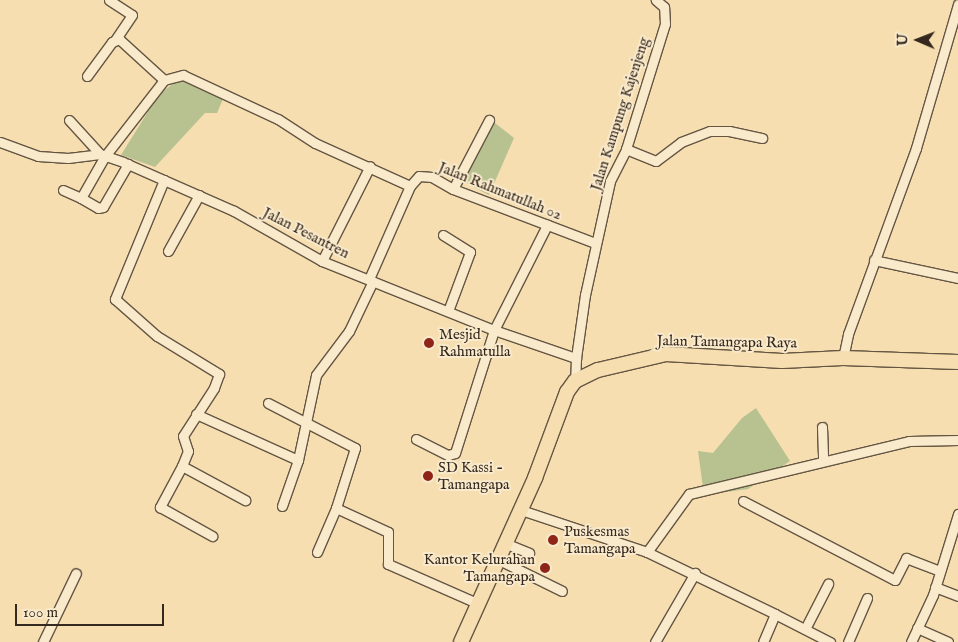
<!DOCTYPE html>
<html>
<head>
<meta charset="utf-8">
<style>
  body { margin:0 }
  #map { position:relative; width:958px; height:642px; overflow:hidden; background:#f6deb1; font-family:"IM FELL English",serif }
  div>[style] { position:absolute }
  .green>* { inset:0; background:#b7c290 }
  .roads { filter:drop-shadow(1px 0 #655643) drop-shadow(-1px 0 #655643) drop-shadow(0 1px #655643) drop-shadow(0 -1px #655643) }
  .minor>* { height:9px; margin:-4.5px; padding:0 4.5px; transform-origin:4.5px; border-radius:4.5px; background:#f9eacc }
  .primary>* { height:14px; margin:-7px; padding:0 7px; transform-origin:7px; border-radius:7px; background:#f6deb1 }
  .dots>* { width:14px; height:14px; translate:-50% -50%; box-sizing:border-box; border:2px solid #f9eacc; border-radius:50% }
  span { translate:-50% -50%; white-space:nowrap; text-align:center; line-height:1.15; -webkit-text-stroke:4px #f9eacc; paint-order:stroke }
  .street-label { font-size:15px; color:#35281e }
  .poi-label { font-size:15px; color:#35281e }
  .left { translate:0 -50%; text-align:left }
  .right { translate:-100% -50%; text-align:right }
  .north { position:absolute; left:893px; top:15px; width:50px; height:50px; -webkit-text-stroke:4px #f9eacc; paint-order:stroke; rotate:271deg; font-size:14px; font-weight:700; line-height:20px; text-align:center; color:#35281e }
  .north::after { content:''; display:block; margin:auto; width:18px; height:22px; background:#35281e; clip-path:polygon(50% 0,100% 100%,50% 72%,0 100%) }
  .scale { position:absolute; left:15px; top:604px; width:149px; height:22px; box-sizing:border-box; border:2px solid #35281e; border-top:0; padding-left:6px; font-size:15px; line-height:18px; white-space:nowrap; color:#35281e; -webkit-text-stroke:4px #f9eacc; paint-order:stroke }
</style>
</head>
<body>
<div id="map">
  <div class="green">
    <div style="clip-path:polygon(177px 81px,191px 83px,223px 99px,217px 113px,205px 113px,155px 167px,121px 155px,159px 94px)"></div>
    <div style="clip-path:polygon(491px 120px,514px 138px,489px 195px,458px 179px)"></div>
    <div style="clip-path:polygon(756px 408px,790px 461px,748px 489px,704px 495px,698px 451px,713px 453px,742px 418px)"></div>
  </div>
  <div class="roads">
    <div class="minor">
      <div style="left:109px;top:0;width:27px;rotate:33deg"></div>
      <div style="left:132px;top:15px;width:29px;rotate:124deg"></div>
      <div style="left:87px;top:76px;width:42px;rotate:-53.7deg"></div>
      <div style="left:112px;top:42px;width:8px;rotate:-23deg"></div>
      <div style="left:119px;top:39px;width:61px;rotate:42.3deg"></div>
      <div style="left:69px;top:120px;width:46px;rotate:47.6deg"></div>
      <div style="left:0;top:142px;width:40px;rotate:20.2deg"></div>
      <div style="left:38px;top:156px;width:30px;rotate:4deg"></div>
      <div style="left:68px;top:158px;width:32px;rotate:-7deg"></div>
      <div style="left:100px;top:154px;width:24px;rotate:19deg"></div>
      <div style="left:123px;top:162px;width:121px;rotate:23.8deg"></div>
      <div style="left:234px;top:211px;width:101px;rotate:29.6deg"></div>
      <div style="left:322px;top:261px;width:185px;rotate:21.9deg"></div>
      <div style="left:494px;top:330px;width:87px;rotate:18.9deg"></div>
      <div style="left:576px;top:358px;width:23px;rotate:92deg"></div>
      <div style="left:626px;top:149px;width:32px;rotate:22deg"></div>
      <div style="left:656px;top:161px;width:31px;rotate:-37deg"></div>
      <div style="left:681px;top:142px;width:31px;rotate:-21deg"></div>
      <div style="left:710px;top:131px;width:19px"></div>
      <div style="left:729px;top:131px;width:34px;rotate:12deg"></div>
      <div style="left:164px;top:180px;width:129px;rotate:112.4deg"></div>
      <div style="left:115px;top:299px;width:56px;rotate:41.4deg"></div>
      <div style="left:157px;top:336px;width:73px;rotate:31.5deg"></div>
      <div style="left:219px;top:374px;width:15px;rotate:110deg"></div>
      <div style="left:214px;top:388px;width:57px;rotate:122.9deg"></div>
      <div style="left:183px;top:436px;width:16px;rotate:72deg"></div>
      <div style="left:188px;top:451px;width:16px;rotate:112deg"></div>
      <div style="left:182px;top:466px;width:72px;rotate:28.4deg"></div>
      <div style="left:453px;top:189px;width:78px;rotate:-62.4deg"></div>
      <div style="left:63px;top:190px;width:20px;rotate:24deg"></div>
      <div style="left:81px;top:198px;width:48px;rotate:-60.3deg"></div>
      <div style="left:105px;top:156px;width:96px;rotate:-52.2deg"></div>
      <div style="left:164px;top:80px;width:20px;rotate:-15deg"></div>
      <div style="left:183px;top:75px;width:105px;rotate:24.9deg"></div>
      <div style="left:278px;top:119px;width:44px;rotate:33deg"></div>
      <div style="left:315px;top:143px;width:104px;rotate:24.4deg"></div>
      <div style="left:81px;top:198px;width:20px;rotate:30deg"></div>
      <div style="left:98px;top:208px;width:5px;rotate:-11deg"></div>
      <div style="left:103px;top:207px;width:50px;rotate:-59.8deg"></div>
      <div style="left:443px;top:235px;width:32px;rotate:32deg"></div>
      <div style="left:470px;top:252px;width:63px;rotate:110.4deg"></div>
      <div style="left:168px;top:251px;width:64px;rotate:-61deg"></div>
      <div style="left:874px;top:260px;width:86px;rotate:12.1deg"></div>
      <div style="left:322px;top:261px;width:106px;rotate:-63.2deg"></div>
      <div style="left:369px;top:279px;width:102px;rotate:-66.2deg"></div>
      <div style="left:410px;top:186px;width:13px;rotate:-48deg"></div>
      <div style="left:419px;top:176px;width:13px;rotate:4deg"></div>
      <div style="left:432px;top:177px;width:24px;rotate:30deg"></div>
      <div style="left:453px;top:189px;width:152px;rotate:20.8deg"></div>
      <div style="left:576px;top:358px;width:64px;rotate:-81.9deg"></div>
      <div style="left:585px;top:295px;width:117px;rotate:-77.6deg"></div>
      <div style="left:610px;top:181px;width:36px;rotate:-63deg"></div>
      <div style="left:626px;top:149px;width:131px;rotate:-72.7deg"></div>
      <div style="left:665px;top:24px;width:17px;rotate:-93deg"></div>
      <div style="left:664px;top:7px;width:11px;rotate:-139deg"></div>
      <div style="left:843px;top:358px;width:25px;rotate:-78deg"></div>
      <div style="left:848px;top:334px;width:198px;rotate:-69.9deg"></div>
      <div style="left:916px;top:148px;width:150px;rotate:-73.7deg"></div>
      <div style="left:268px;top:403px;width:98px;rotate:27.3deg"></div>
      <div style="left:355px;top:448px;width:63px;rotate:107.6deg"></div>
      <div style="left:336px;top:508px;width:57px;rotate:24.8deg"></div>
      <div style="left:388px;top:532px;width:32px;rotate:90deg"></div>
      <div style="left:388px;top:564px;width:99px;rotate:23.7deg"></div>
      <div style="left:196px;top:414px;width:112px;rotate:24.3deg"></div>
      <div style="left:298px;top:460px;width:87px;rotate:-78deg"></div>
      <div style="left:316px;top:375px;width:55px;rotate:-53.1deg"></div>
      <div style="left:349px;top:331px;width:55px;rotate:-64.4deg"></div>
      <div style="left:822px;top:427px;width:33px;rotate:88deg"></div>
      <div style="left:416px;top:439px;width:36px;rotate:27deg"></div>
      <div style="left:448px;top:455px;width:7px;rotate:-16deg"></div>
      <div style="left:455px;top:453px;width:129px;rotate:-72.4deg"></div>
      <div style="left:494px;top:330px;width:118px;rotate:-63.2deg"></div>
      <div style="left:182px;top:466px;width:47px;rotate:118.2deg"></div>
      <div style="left:160px;top:507px;width:60px;rotate:29.1deg"></div>
      <div style="left:743px;top:501px;width:171px;rotate:27.5deg"></div>
      <div style="left:895px;top:580px;width:25px;rotate:-63deg"></div>
      <div style="left:906px;top:558px;width:36px;rotate:21deg"></div>
      <div style="left:282px;top:506px;width:49px;rotate:-70.8deg"></div>
      <div style="left:521px;top:510px;width:133px;rotate:18.4deg"></div>
      <div style="left:647px;top:552px;width:142px;rotate:25.8deg"></div>
      <div style="left:775px;top:614px;width:30px;rotate:113deg"></div>
      <div style="left:507px;top:544px;width:24px;rotate:22deg"></div>
      <div style="left:317px;top:552px;width:48px;rotate:-66.6deg"></div>
      <div style="left:647px;top:552px;width:72px;rotate:-54.1deg"></div>
      <div style="left:689px;top:494px;width:226px;rotate:-13.5deg"></div>
      <div style="left:909px;top:441px;width:49px;rotate:-1.2deg"></div>
      <div style="left:499px;top:560px;width:70px;rotate:26.2deg"></div>
      <div style="left:935px;top:587px;width:25px;rotate:21deg"></div>
      <div style="left:775px;top:614px;width:62px;rotate:27deg"></div>
      <div style="left:917px;top:628px;width:34px;rotate:24deg"></div>
      <div style="left:805px;top:629px;width:51px;rotate:-62.9deg"></div>
      <div style="left:43px;top:642px;width:76px;rotate:-64.4deg"></div>
      <div style="left:655px;top:642px;width:80px;rotate:-59.9deg"></div>
      <div style="left:848px;top:642px;width:48px;rotate:-66.6deg"></div>
      <div style="left:911px;top:642px;width:52px;rotate:-64.9deg"></div>
      <div style="left:933px;top:595px;width:85px;rotate:-72.8deg"></div>
    </div>
    <div class="primary">
      <div style="left:461px;top:642px;width:180px;rotate:-65.7deg"></div>
      <div style="left:535px;top:478px;width:92px;rotate:-69.6deg"></div>
      <div style="left:567px;top:392px;width:14px;rotate:-54deg"></div>
      <div style="left:575px;top:381px;width:25px;rotate:-26deg"></div>
      <div style="left:598px;top:370px;width:70px;rotate:-13.2deg"></div>
      <div style="left:666px;top:354px;width:116px;rotate:3.5deg"></div>
      <div style="left:782px;top:361px;width:61px;rotate:-2.8deg"></div>
      <div style="left:843px;top:358px;width:115px;rotate:2deg"></div>
    </div>
  </div>
  <div class="dots">
    <div style="left:429px;top:343px;background:#8f2418"></div>
    <div style="left:428px;top:476px;background:#8f2418"></div>
    <div style="left:553px;top:540px;background:#8f2418"></div>
    <div style="left:545px;top:568px;background:#8f2418"></div>
  </div>
  <div class="street-label">
    <span style="left:620px;top:114px;rotate:-72deg">Jalan Kampung Kajenjeng</span>
    <span style="left:500px;top:191px;rotate:22deg">Jalan Rahmatullah 02</span>
    <span style="left:306px;top:233px;rotate:27deg">Jalan Pesantren</span>
    <span style="left:727px;top:342px;rotate:1deg">Jalan Tamangapa Raya</span>
  </div>
  <div class="poi-label">
    <span class="left" style="left:439px;top:343px">Mesjid<br>Rahmatulla</span>
    <span class="left" style="left:438px;top:476px">SD Kassi -<br>Tamangapa</span>
    <span class="left" style="left:564px;top:540px">Puskesmas<br>Tamangapa</span>
    <span class="right" style="left:535px;top:568px">Kantor Kelurahan<br>Tamangapa</span>
  </div>
  <div class="north">U</div>
  <div class="scale">100 m</div>
</div>
</body>
</html>
